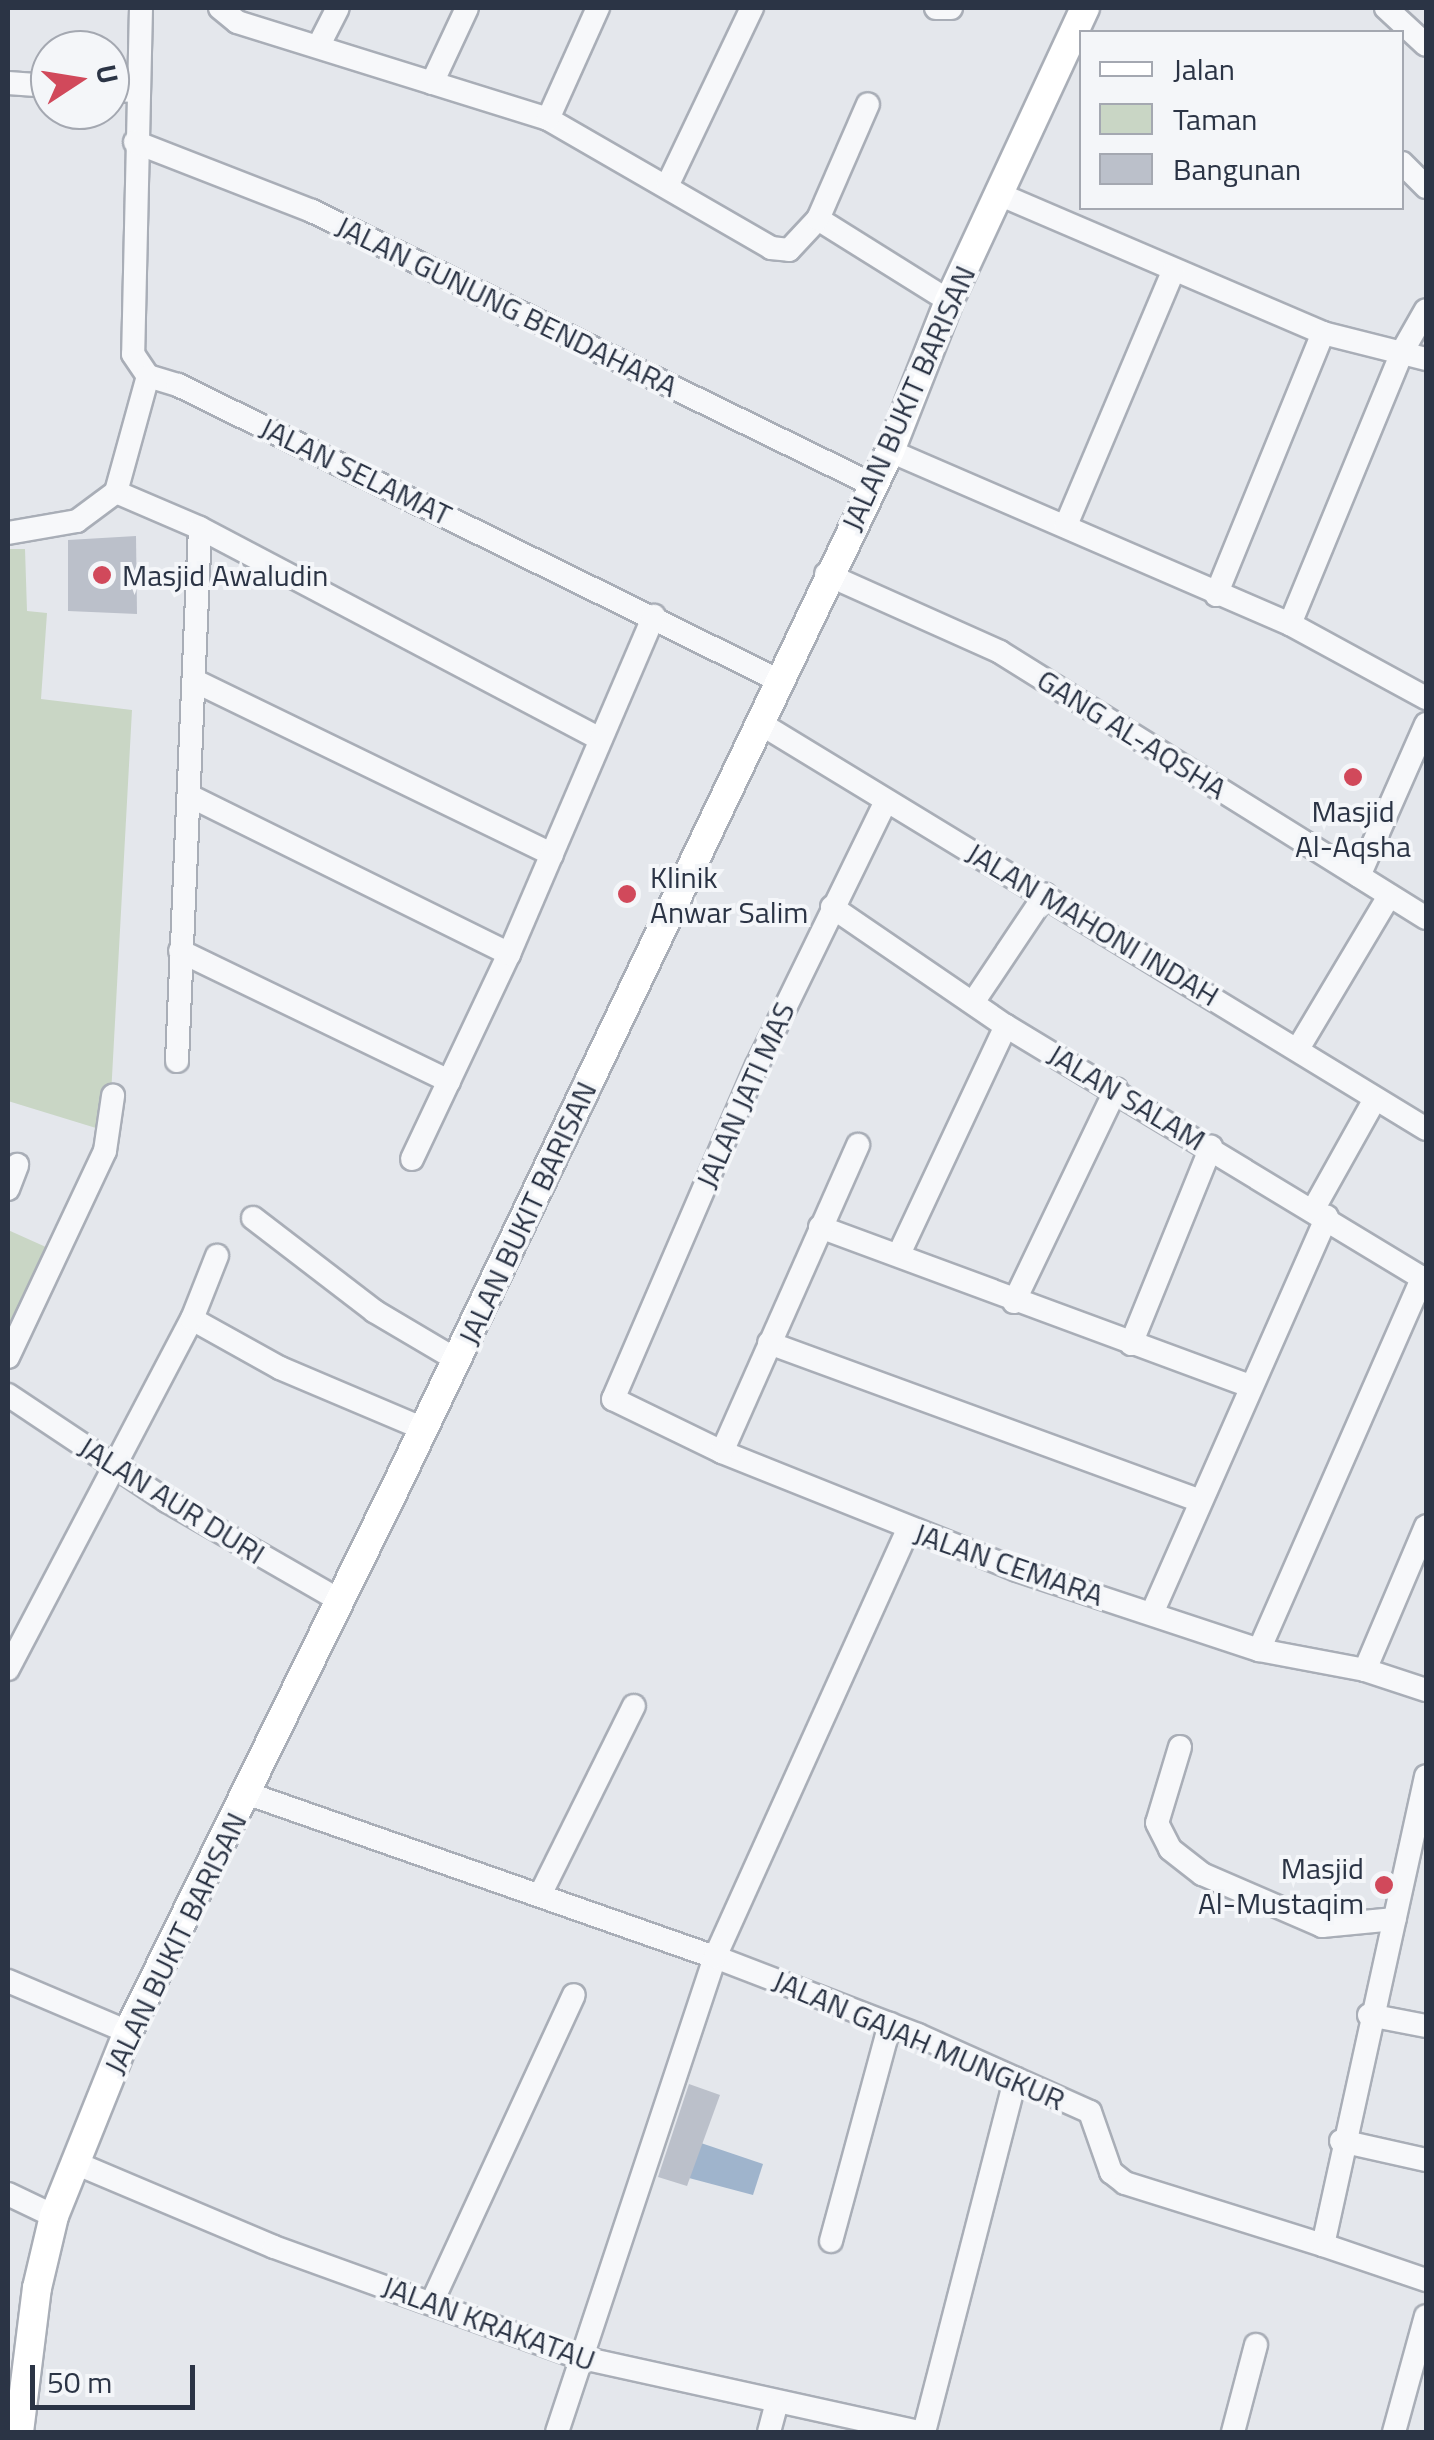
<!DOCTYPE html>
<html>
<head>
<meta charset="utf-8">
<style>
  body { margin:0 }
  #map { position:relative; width:1434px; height:2440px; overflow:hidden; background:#e4e7ec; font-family:"Titillium Web",sans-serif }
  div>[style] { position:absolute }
  .green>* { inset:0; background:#c9d6c5 }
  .water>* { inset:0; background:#9fb4cc }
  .building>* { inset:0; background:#bbc0ca }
  .roads { filter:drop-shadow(2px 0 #a9aeb7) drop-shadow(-2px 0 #a9aeb7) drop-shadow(0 2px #a9aeb7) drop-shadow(0 -2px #a9aeb7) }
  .minor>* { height:22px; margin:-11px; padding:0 11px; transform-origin:11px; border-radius:11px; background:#f7f8fa }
  .major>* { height:28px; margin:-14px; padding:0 14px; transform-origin:14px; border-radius:14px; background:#fff }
  .dots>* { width:28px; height:28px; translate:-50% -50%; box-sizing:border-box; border:5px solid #f4f6f9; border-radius:50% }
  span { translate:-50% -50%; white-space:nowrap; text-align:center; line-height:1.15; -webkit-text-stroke:8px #f4f6f9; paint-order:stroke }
  .street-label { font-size:30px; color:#2b3445 }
  .poi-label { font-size:30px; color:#2b3445 }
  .left { translate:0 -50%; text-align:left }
  .right { translate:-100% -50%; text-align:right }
  .frame { position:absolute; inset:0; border:10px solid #2b3445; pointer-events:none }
  .legend { position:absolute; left:1079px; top:30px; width:325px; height:180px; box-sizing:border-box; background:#f4f6f9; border:2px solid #a4a8b1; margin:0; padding:12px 18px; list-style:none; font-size:30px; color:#2b3445 }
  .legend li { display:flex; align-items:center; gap:20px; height:50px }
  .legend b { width:50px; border:2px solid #a4a8b1 }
  .north { position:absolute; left:30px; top:30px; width:100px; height:100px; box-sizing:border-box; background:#f4f6f9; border:2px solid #a4a8b1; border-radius:50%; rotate:78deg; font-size:28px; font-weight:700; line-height:40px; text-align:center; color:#2b3445 }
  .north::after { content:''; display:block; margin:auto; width:35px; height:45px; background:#d1495b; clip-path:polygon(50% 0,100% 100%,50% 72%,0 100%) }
  .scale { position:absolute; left:30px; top:2365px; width:165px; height:45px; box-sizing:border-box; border:5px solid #2b3445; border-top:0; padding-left:12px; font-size:30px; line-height:35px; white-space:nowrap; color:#2b3445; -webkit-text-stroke:8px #f4f6f9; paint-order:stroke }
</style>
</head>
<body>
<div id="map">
  <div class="green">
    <div style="clip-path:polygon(8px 549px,25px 549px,27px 611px,47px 613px,41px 699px,132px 710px,109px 1132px,8px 1101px)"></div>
    <div style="clip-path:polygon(8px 1230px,57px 1252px,8px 1349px)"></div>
  </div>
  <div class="water">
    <div style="clip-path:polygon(701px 2143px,763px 2164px,753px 2195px,689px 2178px)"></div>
  </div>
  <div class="building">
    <div style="clip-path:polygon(136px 536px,137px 614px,68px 611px,68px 540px)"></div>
    <div style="clip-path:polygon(689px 2084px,720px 2095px,687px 2186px,658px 2177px)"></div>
  </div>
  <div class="roads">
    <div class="minor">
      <div style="left:141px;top:8px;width:346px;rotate:91.3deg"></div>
      <div style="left:133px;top:354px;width:27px;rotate:56deg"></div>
      <div style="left:220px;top:8px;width:22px;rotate:39deg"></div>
      <div style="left:237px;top:22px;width:326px;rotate:17.3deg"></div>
      <div style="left:548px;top:119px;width:258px;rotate:30deg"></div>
      <div style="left:771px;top:248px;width:18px;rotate:6deg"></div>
      <div style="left:789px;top:250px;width:42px;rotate:-46.9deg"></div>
      <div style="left:818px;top:219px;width:155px;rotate:32deg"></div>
      <div style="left:936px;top:8px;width:15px"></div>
      <div style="left:1386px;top:8px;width:54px;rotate:42.8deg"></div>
      <div style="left:320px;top:43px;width:39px;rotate:-63deg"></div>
      <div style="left:8px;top:83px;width:42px;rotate:4.1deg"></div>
      <div style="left:432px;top:83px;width:83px;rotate:-65deg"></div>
      <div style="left:110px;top:90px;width:28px;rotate:2deg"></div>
      <div style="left:548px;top:119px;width:122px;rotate:-65.8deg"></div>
      <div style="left:135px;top:142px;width:190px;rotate:21.3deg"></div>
      <div style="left:312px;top:211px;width:624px;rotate:26.03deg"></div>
      <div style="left:1402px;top:163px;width:34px;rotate:45deg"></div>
      <div style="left:668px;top:184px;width:195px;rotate:-64.5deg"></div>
      <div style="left:1001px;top:195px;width:350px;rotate:23.2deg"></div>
      <div style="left:1323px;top:333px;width:106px;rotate:14.2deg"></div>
      <div style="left:818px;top:219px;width:125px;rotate:-66.5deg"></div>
      <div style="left:890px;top:451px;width:436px;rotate:23.4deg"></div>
      <div style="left:1290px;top:624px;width:155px;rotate:28.6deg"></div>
      <div style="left:116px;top:492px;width:91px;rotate:23.2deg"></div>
      <div style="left:200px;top:528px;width:452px;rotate:27.8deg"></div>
      <div style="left:1066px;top:525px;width:275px;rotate:-67.1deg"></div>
      <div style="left:8px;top:533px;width:70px;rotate:-9.9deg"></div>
      <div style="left:77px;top:521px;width:49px;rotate:-36.6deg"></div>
      <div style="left:116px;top:492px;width:120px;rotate:-74.6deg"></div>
      <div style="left:148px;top:376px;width:31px;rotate:17deg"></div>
      <div style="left:178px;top:385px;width:666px;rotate:26.18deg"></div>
      <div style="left:826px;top:574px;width:191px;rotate:24.1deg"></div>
      <div style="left:1000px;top:652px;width:502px;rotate:31.98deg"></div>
      <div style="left:1216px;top:595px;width:283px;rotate:-67.8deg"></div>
      <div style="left:1290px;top:624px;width:294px;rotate:-67.6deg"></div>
      <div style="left:1402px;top:352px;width:48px;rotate:-60.3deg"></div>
      <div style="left:195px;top:681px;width:397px;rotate:25.9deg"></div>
      <div style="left:758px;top:722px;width:782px;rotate:31.35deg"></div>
      <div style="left:192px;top:797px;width:354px;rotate:26.3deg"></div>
      <div style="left:886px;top:801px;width:294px;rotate:116deg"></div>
      <div style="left:757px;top:1065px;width:364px;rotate:113.3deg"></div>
      <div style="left:613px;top:1399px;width:121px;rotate:25.9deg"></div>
      <div style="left:722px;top:1452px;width:318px;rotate:21.8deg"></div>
      <div style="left:1017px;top:1570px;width:255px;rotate:18.3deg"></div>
      <div style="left:1259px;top:1650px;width:108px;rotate:10.7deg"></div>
      <div style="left:1365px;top:1670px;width:64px;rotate:18.2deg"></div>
      <div style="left:1359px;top:876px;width:166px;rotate:-66.2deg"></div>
      <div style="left:832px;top:907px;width:211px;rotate:34.4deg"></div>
      <div style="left:1006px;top:1026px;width:491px;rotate:31.2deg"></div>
      <div style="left:180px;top:951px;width:299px;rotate:25.8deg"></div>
      <div style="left:974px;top:1001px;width:128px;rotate:-56.2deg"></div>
      <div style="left:1299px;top:1047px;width:176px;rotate:-59.2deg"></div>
      <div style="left:177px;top:1061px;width:533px;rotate:-87.53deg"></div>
      <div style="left:412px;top:1159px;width:227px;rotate:-64.7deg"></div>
      <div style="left:509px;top:954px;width:368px;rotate:-66.8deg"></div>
      <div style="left:8px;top:1189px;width:26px;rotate:-69deg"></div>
      <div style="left:1313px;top:1210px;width:127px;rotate:-60.8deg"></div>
      <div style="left:253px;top:1218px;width:153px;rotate:37.5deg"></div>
      <div style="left:374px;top:1311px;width:96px;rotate:30.6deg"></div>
      <div style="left:820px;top:1227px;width:458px;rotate:20.3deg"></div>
      <div style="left:899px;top:1254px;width:252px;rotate:-64.9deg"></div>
      <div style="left:1014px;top:1302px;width:236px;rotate:-64.4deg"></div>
      <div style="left:192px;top:1319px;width:101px;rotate:29.1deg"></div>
      <div style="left:280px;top:1368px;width:156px;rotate:23deg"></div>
      <div style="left:769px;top:1343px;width:457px;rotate:20.1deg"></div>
      <div style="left:1131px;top:1344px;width:213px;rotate:-67.9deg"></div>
      <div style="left:8px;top:1357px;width:228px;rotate:-64.8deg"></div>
      <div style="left:105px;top:1151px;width:56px;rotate:-81.7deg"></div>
      <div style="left:8px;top:1395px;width:191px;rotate:33.7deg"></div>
      <div style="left:167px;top:1501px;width:198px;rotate:29.9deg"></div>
      <div style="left:722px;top:1452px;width:336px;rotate:-66.1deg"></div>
      <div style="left:1153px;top:1611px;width:431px;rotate:-66.2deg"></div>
      <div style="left:1259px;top:1650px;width:407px;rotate:-66.3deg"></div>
      <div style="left:8px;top:1669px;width:395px;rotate:-62.3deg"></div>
      <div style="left:192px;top:1319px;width:68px;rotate:-68.4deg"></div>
      <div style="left:1365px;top:1670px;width:156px;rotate:-67deg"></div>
      <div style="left:1180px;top:1747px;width:79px;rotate:106.8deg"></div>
      <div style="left:1157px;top:1823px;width:29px;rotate:63deg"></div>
      <div style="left:1170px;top:1849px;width:41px;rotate:38deg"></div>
      <div style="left:1202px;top:1874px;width:131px;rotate:23.4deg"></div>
      <div style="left:1322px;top:1926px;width:73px;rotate:-5.5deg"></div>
      <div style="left:249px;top:1794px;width:494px;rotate:19.3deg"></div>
      <div style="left:715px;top:1957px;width:217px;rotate:21deg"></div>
      <div style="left:918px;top:2035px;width:188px;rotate:24.1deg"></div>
      <div style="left:1090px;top:2112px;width:64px;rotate:70.7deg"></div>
      <div style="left:1111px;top:2172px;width:18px;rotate:38deg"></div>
      <div style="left:1125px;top:2183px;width:207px;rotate:17.4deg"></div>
      <div style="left:1323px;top:2245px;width:480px;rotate:-77.6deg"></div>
      <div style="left:540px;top:1895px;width:211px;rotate:-63.6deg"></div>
      <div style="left:8px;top:1981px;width:130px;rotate:23deg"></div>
      <div style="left:1369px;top:2015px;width:58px;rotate:10.9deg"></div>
      <div style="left:1341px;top:2141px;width:87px;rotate:12.6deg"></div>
      <div style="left:73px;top:2162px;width:218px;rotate:22.9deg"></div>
      <div style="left:274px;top:2247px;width:323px;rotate:19.9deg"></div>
      <div style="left:578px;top:2357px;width:350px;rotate:12.4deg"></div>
      <div style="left:8px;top:2194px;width:51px;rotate:25.6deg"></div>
      <div style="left:831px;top:2241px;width:225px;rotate:-74.8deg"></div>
      <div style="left:1323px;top:2245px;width:109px;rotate:18.8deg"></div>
      <div style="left:432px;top:2302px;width:338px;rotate:-65.2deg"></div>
      <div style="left:557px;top:2432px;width:501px;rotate:-71.6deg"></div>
      <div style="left:715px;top:1957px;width:469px;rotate:-65.7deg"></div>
      <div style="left:769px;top:2432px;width:27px;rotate:-75deg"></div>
      <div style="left:924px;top:2432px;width:365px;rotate:-75.5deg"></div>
      <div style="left:1233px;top:2432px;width:90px;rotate:-75.2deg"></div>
      <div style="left:1394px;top:2432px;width:120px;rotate:-74.6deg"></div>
    </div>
    <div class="major">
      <div style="left:19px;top:2432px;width:145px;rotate:-82.9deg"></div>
      <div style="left:37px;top:2288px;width:74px;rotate:-76.7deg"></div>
      <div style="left:54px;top:2216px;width:198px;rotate:-68.1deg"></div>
      <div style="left:128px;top:2032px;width:615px;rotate:-63.85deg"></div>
      <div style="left:399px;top:1480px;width:1140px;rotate:-64.49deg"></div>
      <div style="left:890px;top:451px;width:161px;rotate:-68.5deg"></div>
      <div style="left:949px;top:301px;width:323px;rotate:-65.1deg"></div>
    </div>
  </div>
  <div class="dots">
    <div style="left:102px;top:575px;background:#d1495b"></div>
    <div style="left:1353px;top:777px;background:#d1495b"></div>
    <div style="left:627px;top:894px;background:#d1495b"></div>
    <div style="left:1384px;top:1885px;background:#d1495b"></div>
  </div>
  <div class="street-label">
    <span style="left:507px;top:306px;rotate:26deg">JALAN GUNUNG BENDAHARA</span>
    <span style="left:908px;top:398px;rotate:-66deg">JALAN BUKIT BARISAN</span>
    <span style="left:356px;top:471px;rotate:26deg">JALAN SELAMAT</span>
    <span style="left:1132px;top:734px;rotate:32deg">GANG AL-AQSHA</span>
    <span style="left:1093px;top:924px;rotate:31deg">JALAN MAHONI INDAH</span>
    <span style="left:745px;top:1095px;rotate:-66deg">JALAN JATI MAS</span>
    <span style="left:1127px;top:1097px;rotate:31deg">JALAN SALAM</span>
    <span style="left:527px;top:1213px;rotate:-65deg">JALAN BUKIT BARISAN</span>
    <span style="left:172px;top:1500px;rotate:32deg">JALAN AUR DURI</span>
    <span style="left:1009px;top:1564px;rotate:19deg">JALAN CEMARA</span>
    <span style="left:175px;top:1943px;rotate:-64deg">JALAN BUKIT BARISAN</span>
    <span style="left:919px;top:2040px;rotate:23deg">JALAN GAJAH MUNGKUR</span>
    <span style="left:489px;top:2323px;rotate:20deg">JALAN KRAKATAU</span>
  </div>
  <div class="poi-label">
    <span class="left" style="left:122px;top:575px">Masjid Awaludin</span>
    <span style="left:1353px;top:828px">Masjid<br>Al-Aqsha</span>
    <span class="left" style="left:650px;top:894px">Klinik<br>Anwar Salim</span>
    <span class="right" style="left:1364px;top:1885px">Masjid<br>Al-Mustaqim</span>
  </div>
  <div class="frame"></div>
  <ul class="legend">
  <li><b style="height:12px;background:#fff"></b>Jalan</li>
  <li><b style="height:28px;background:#c9d6c5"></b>Taman</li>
  <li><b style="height:28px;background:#bbc0ca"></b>Bangunan</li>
  </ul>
  <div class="north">U</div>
  <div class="scale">50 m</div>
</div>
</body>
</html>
